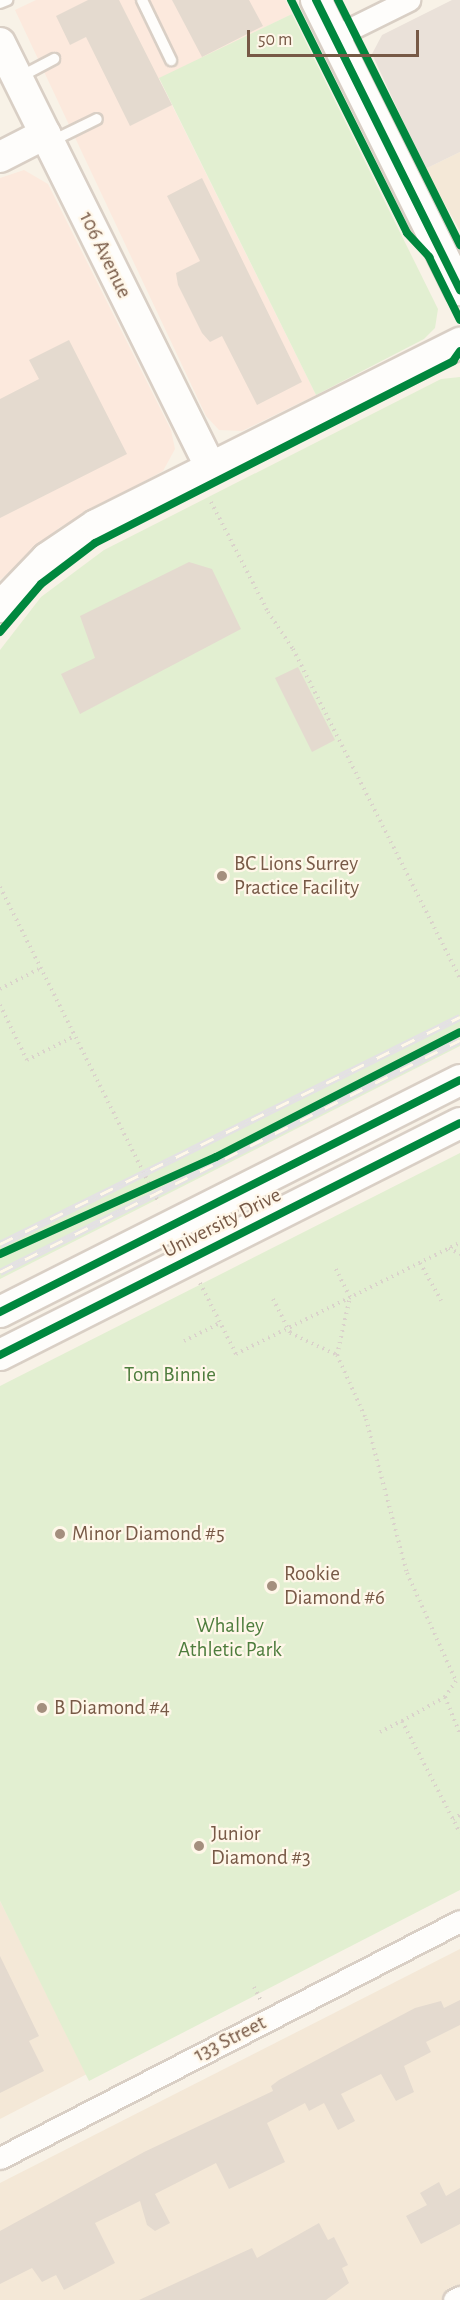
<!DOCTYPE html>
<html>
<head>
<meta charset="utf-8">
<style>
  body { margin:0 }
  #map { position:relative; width:460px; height:2300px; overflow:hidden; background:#f8f2e7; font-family:"Alegreya Sans",sans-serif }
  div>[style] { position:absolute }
  .residential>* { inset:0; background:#f4e8d7 }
  .commercial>* { inset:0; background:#fce9dd }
  .industrial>* { inset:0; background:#eae1d9 }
  .green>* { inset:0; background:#e2efd1 }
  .building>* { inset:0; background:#e4dacf }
  .path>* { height:4px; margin-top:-2px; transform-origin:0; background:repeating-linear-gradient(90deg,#dad2cb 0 1.5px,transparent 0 6px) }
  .roads { filter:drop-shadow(2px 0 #d9cfc5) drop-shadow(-2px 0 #d9cfc5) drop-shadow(0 2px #d9cfc5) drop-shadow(0 -2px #d9cfc5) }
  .lane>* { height:10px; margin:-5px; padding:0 5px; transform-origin:5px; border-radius:5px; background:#fefdfb }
  .street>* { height:21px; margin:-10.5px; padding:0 10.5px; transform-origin:10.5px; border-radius:10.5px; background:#fefdfb }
  .secondary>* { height:30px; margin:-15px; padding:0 15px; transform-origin:15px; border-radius:15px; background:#fefdfb }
  .rail>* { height:7px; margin-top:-3.5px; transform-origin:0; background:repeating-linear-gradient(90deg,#fff7e9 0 14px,#e4e1e4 0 28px); box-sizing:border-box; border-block:2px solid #e4e1e4 }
  .cycleway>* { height:8px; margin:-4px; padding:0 4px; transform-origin:4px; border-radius:4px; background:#00873e }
  .dots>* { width:16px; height:16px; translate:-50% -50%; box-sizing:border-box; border:3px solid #fff7e9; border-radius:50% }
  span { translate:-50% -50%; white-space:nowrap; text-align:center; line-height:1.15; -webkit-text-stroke:4.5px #fff7e9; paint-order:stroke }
  .street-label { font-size:21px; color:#775946 }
  .poi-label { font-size:21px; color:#775946 }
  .left { translate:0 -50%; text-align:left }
  .park-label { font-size:21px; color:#4e7d3d }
  .scale { position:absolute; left:247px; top:30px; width:172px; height:27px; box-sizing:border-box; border:3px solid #775946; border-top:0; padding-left:8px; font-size:18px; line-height:21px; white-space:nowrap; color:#775946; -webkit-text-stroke:4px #fff7e9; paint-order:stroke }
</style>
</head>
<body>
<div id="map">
  <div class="residential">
    <div style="clip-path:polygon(460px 152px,460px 231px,425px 169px)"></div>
    <div style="clip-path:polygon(0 1901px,87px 2074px,0 2119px)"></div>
    <div style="clip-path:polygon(460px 1949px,460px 2300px,0 2300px,0 2183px)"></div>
  </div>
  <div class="commercial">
    <div style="clip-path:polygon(36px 0,285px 0,292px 14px,159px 79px,316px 395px,242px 431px,219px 430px,206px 416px,15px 10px)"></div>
    <div style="clip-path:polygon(24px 170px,48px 184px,171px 430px,175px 449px,163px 471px,59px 528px,0 580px,0 178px)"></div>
  </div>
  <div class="industrial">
    <div style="clip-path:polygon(452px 0,460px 0,460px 152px,425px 169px,372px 54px,382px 35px)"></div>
  </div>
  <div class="green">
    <div style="clip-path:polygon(292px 14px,438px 309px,435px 328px,424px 339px,316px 395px,159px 78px)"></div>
    <div style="clip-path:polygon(460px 377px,460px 1046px,0 1279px,0 650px,41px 597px,104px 550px,441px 379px)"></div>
    <div style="clip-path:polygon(460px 1153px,460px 1890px,89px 2081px,0 1901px,0 1386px)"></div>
  </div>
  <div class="building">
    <div style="clip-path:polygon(88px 0,119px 0,172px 105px,130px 126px,86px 37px,70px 45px,56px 16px)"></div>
    <div style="clip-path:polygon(172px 0,249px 0,263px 26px,202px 57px)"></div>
    <div style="clip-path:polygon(202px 178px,302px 382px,257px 405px,222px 336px,210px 342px,202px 333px,178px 285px,176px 273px,200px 261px,167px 196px)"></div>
    <div style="clip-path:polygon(69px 340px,127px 454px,0 518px,0 399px,39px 379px,29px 360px)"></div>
    <div style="clip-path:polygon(189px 562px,212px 569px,241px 629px,80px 714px,61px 674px,95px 658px,80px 616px)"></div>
    <div style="clip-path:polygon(298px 667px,335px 740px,312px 752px,275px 678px)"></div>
    <div style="clip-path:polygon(0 1956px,39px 2036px,29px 2041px,44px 2071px,0 2093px)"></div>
    <div style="clip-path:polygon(460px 2000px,460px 2025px,426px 2042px,431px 2052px,404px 2066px,414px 2092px,396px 2101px,381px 2074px,341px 2094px,355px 2121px,338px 2130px,324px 2103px,309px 2111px,305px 2103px,267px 2123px,285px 2162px,229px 2189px,216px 2163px,155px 2194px,170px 2223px,155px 2231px,147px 2225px,140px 2201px,95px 2223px,115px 2263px,64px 2290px,56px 2275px,42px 2282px,32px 2268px,0 2284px,0 2231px,144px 2152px,273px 2091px,271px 2086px,279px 2080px,415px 2008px,441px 2001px,444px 2008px)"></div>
    <div style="clip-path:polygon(439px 2182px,446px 2196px,460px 2188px,460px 2224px,421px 2244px,406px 2216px,427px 2205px,420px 2193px)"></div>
    <div style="clip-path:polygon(319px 2223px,328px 2240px,334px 2237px,348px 2265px,342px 2268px,349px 2283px,326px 2300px,139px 2300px,252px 2248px,257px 2258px)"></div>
  </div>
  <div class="path">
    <div style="left:211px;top:502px;width:124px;rotate:62.6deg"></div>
    <div style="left:268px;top:612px;width:45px;rotate:56deg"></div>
    <div style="left:293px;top:649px;width:369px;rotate:63.1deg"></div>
    <div style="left:0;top:887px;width:354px;rotate:63.3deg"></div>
    <div style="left:0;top:989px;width:46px;rotate:-27.1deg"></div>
    <div style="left:0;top:1005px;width:61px;rotate:63.9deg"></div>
    <div style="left:27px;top:1060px;width:54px;rotate:-26.6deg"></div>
    <div style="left:449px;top:1248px;width:13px;rotate:29deg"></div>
    <div style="left:420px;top:1263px;width:43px;rotate:60.4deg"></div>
    <div style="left:200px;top:1283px;width:80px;rotate:63.1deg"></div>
    <div style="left:236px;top:1354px;width:250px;rotate:-26.4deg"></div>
    <div style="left:273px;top:1299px;width:38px;rotate:63deg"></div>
    <div style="left:290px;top:1333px;width:52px;rotate:25.1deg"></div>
    <div style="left:337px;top:1355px;width:59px;rotate:-77.4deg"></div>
    <div style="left:350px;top:1297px;width:33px;rotate:-117deg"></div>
    <div style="left:184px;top:1341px;width:40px;rotate:-26.6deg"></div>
    <div style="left:337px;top:1355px;width:70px;rotate:65.6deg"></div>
    <div style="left:366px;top:1419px;width:159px;rotate:75.1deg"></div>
    <div style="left:407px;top:1573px;width:119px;rotate:65.6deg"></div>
    <div style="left:456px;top:1681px;width:19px;rotate:125deg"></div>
    <div style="left:445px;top:1697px;width:49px;rotate:150.8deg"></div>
    <div style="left:402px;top:1721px;width:126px;rotate:62.6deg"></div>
    <div style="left:445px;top:1697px;width:40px;rotate:68deg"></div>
    <div style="left:380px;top:1732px;width:25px;rotate:-27deg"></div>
    <div style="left:453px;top:1819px;width:8px;rotate:-30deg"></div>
    <div style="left:254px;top:1987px;width:16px;rotate:63deg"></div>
  </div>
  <div class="roads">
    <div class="lane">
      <div style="left:142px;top:0;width:67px;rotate:64.2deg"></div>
      <div style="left:0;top:3px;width:8px;rotate:-23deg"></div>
      <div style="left:18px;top:78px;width:41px;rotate:-27.8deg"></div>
      <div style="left:50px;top:142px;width:52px;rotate:-26.1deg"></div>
    </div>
    <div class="street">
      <div style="left:334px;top:37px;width:84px;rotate:-26.3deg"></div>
      <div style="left:0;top:2158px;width:517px;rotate:-27.26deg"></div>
      <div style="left:454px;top:2300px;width:7px;rotate:-27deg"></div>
    </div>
    <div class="secondary">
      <div style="left:316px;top:0;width:324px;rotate:63.6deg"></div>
      <div style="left:0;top:43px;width:474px;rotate:63.6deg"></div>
      <div style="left:0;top:157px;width:51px;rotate:-27.1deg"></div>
      <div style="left:0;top:607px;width:68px;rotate:-46.2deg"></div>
      <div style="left:47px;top:558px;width:59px;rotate:-34deg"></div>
      <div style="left:96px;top:525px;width:407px;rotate:-26.6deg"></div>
      <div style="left:0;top:1312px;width:515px;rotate:-26.76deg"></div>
      <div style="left:0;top:1355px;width:515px;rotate:-26.76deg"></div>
    </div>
  </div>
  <div class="rail">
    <div style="left:0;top:1244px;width:513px;rotate:-26.27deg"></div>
    <div style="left:0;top:1272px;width:515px;rotate:-26.76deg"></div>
  </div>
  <div class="cycleway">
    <div style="left:291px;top:0;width:260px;rotate:63.5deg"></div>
    <div style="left:407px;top:233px;width:33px;rotate:47deg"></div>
    <div style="left:429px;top:257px;width:70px;rotate:63.8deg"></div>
    <div style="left:316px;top:0;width:324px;rotate:63.6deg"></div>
    <div style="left:338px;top:0;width:274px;rotate:63.5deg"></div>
    <div style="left:0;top:632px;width:63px;rotate:-49.5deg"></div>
    <div style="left:41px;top:584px;width:68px;rotate:-37.2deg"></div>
    <div style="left:95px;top:543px;width:402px;rotate:-26.9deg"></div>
    <div style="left:453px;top:361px;width:12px;rotate:-55deg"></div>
    <div style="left:0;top:1254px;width:237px;rotate:-24.2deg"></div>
    <div style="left:216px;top:1157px;width:274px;rotate:-27.1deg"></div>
    <div style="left:0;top:1312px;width:515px;rotate:-26.76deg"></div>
    <div style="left:0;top:1355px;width:515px;rotate:-26.76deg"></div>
  </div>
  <div class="dots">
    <div style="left:222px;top:876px;background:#a48f7e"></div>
    <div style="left:60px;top:1534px;background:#a48f7e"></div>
    <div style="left:272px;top:1586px;background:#a48f7e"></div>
    <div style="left:42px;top:1708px;background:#a48f7e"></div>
    <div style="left:199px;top:1846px;background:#a48f7e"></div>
  </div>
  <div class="street-label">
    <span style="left:105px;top:255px;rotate:64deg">106 Avenue</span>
    <span style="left:222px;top:1223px;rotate:-27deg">University Drive</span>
    <span style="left:230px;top:2039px;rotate:-27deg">133 Street</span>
  </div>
  <div class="poi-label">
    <span class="left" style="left:234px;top:876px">BC Lions Surrey<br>Practice Facility</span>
    <span class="left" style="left:72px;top:1534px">Minor Diamond #5</span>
    <span class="left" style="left:284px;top:1586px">Rookie<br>Diamond #6</span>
    <span class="left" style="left:54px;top:1708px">B Diamond #4</span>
    <span class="left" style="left:211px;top:1846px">Junior<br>Diamond #3</span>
  </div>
  <div class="park-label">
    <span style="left:170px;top:1375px">Tom Binnie</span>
    <span style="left:230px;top:1638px">Whalley<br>Athletic Park</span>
  </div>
  <div class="scale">50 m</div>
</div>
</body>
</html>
